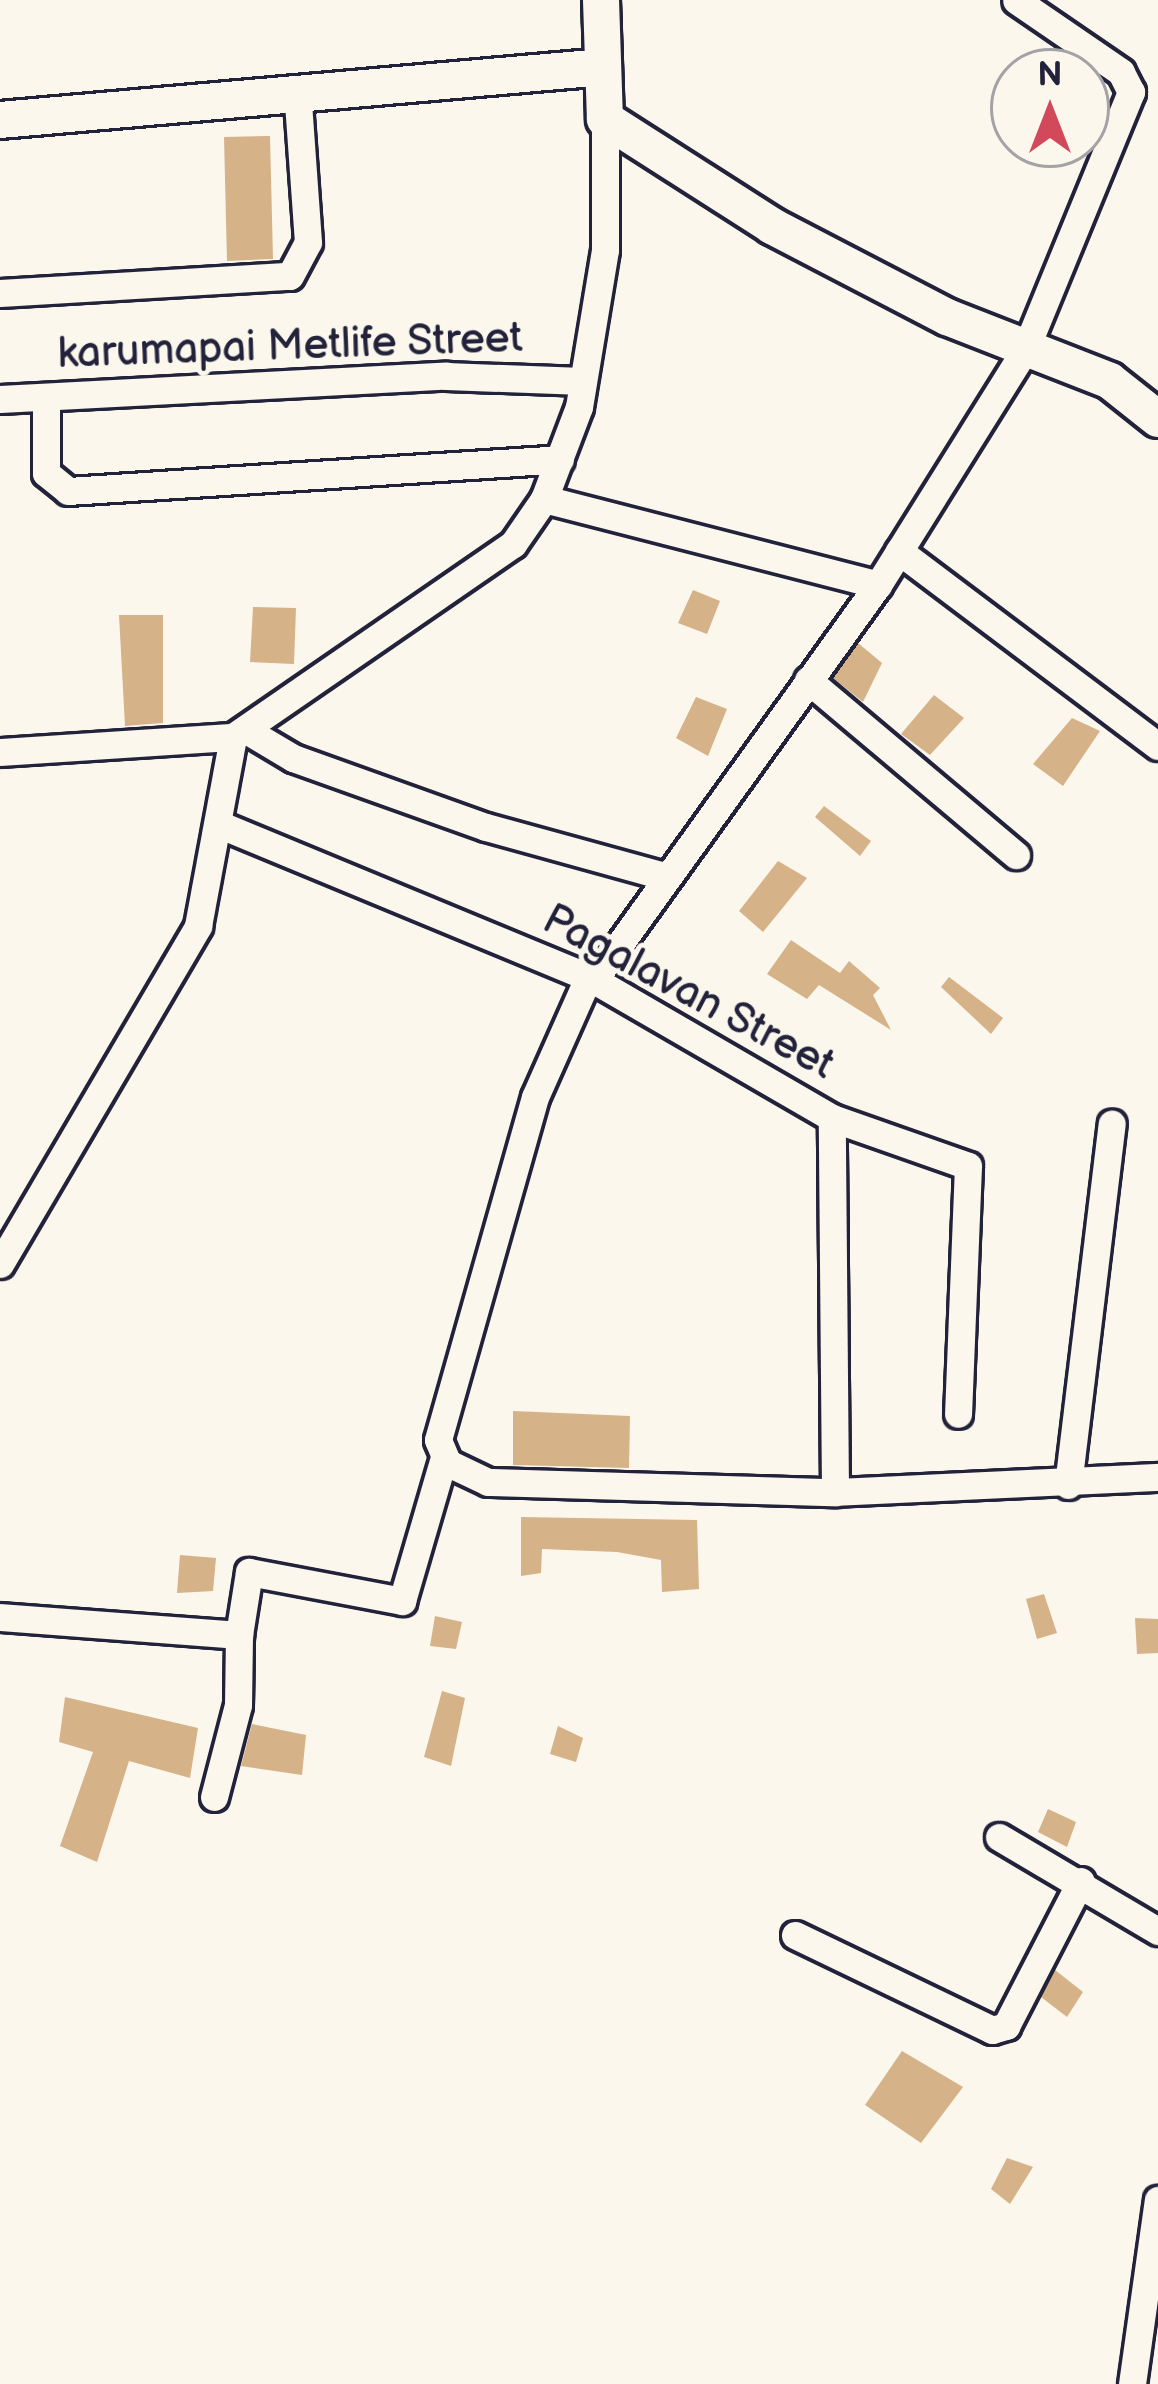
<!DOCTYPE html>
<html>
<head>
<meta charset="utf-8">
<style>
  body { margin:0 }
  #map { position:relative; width:1158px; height:2384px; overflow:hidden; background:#fbf7ec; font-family:"Balsamiq Sans",sans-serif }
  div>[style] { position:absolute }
  .building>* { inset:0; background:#d6b288 }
  .roads { filter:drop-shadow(3px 0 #22223b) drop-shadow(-3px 0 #22223b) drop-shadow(0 3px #22223b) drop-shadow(0 -3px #22223b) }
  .minor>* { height:27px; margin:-13.5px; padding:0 13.5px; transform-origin:13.5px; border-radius:13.5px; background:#fbf7ec }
  .tertiary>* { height:36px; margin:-18px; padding:0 18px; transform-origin:18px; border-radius:18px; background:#fbf7ec }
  span { translate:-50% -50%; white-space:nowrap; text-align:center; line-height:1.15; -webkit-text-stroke:10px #fbf7ec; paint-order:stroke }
  .street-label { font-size:42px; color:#22223b }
  .north { position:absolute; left:990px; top:48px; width:120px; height:120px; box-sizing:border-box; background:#fbf7ec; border:3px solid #a4a2a5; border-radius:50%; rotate:0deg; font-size:33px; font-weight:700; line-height:48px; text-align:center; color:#22223b }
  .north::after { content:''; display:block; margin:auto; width:42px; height:54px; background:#d1495b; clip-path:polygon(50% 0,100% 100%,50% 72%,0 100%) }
</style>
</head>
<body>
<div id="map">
  <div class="building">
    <div style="clip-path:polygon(270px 136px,273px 259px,227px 261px,224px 137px)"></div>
    <div style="clip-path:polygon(693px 590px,720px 601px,707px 634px,678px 623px)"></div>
    <div style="clip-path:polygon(253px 607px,296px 608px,294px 664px,250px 662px)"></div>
    <div style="clip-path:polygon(119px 615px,163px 615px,163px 723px,125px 726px)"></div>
    <div style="clip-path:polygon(858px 643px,882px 663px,863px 702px,833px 678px)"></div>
    <div style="clip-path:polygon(934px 695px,964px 718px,930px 755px,901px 734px)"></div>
    <div style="clip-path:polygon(696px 697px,727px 709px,708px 756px,676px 738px)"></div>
    <div style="clip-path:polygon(1072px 718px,1100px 731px,1063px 786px,1033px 764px)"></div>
    <div style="clip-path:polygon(824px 806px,871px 841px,860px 856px,815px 817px)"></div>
    <div style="clip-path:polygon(778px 861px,807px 878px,763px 932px,739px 911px)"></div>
    <div style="clip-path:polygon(791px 940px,840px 973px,849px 961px,880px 988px,873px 995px,891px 1030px,819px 985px,807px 999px,767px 974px)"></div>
    <div style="clip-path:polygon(949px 977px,1003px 1018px,991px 1034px,941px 987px)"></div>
    <div style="clip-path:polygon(513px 1411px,630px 1416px,629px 1468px,513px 1465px)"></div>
    <div style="clip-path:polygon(521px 1517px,697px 1520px,699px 1589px,662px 1592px,661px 1560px,617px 1552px,542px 1549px,541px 1573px,521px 1576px)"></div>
    <div style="clip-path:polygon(180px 1555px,216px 1558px,213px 1591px,177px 1593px)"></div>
    <div style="clip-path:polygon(1044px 1594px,1057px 1633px,1037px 1639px,1026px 1599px)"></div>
    <div style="clip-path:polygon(435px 1616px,462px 1622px,456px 1649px,430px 1646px)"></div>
    <div style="clip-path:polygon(1135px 1618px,1158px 1619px,1158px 1653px,1137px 1654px)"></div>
    <div style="clip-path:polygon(442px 1691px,465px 1698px,451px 1766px,424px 1757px)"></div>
    <div style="clip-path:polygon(65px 1697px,198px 1728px,190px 1778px,129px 1761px,97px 1862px,60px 1846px,93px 1752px,59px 1742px)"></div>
    <div style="clip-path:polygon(252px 1724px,306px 1735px,302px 1775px,241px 1766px)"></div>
    <div style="clip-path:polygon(558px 1726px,583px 1738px,576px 1762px,550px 1754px)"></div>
    <div style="clip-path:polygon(1048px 1809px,1076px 1822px,1067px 1847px,1038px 1832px)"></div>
    <div style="clip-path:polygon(1055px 1970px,1083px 1992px,1067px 2017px,1041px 1997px)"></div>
    <div style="clip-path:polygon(902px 2051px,963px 2087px,921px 2143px,865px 2105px)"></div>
    <div style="clip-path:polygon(1007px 2158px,1033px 2167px,1010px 2204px,991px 2189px)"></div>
  </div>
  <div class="roads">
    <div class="minor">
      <div style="left:0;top:293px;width:290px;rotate:-3.4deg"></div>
      <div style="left:290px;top:276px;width:38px;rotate:-62deg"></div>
      <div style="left:308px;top:242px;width:141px;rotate:-94.1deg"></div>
      <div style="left:46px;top:397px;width:76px;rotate:90deg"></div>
      <div style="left:46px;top:473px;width:28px;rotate:39deg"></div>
      <div style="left:68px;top:491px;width:493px;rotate:-3.7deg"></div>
      <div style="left:0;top:399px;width:447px;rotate:-3deg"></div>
      <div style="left:446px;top:376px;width:137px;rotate:2.1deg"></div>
      <div style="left:544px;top:499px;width:345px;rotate:14.4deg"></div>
      <div style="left:899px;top:551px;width:324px;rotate:37deg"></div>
      <div style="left:808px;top:680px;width:272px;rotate:40.1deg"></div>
      <div style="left:246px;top:730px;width:55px;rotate:30.8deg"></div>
      <div style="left:293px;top:758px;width:205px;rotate:19.7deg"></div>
      <div style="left:486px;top:827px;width:185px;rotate:15.4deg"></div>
      <div style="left:0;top:752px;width:233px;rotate:-3.7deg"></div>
      <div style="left:223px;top:826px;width:402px;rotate:22.5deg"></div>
      <div style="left:594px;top:980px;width:275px;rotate:30.1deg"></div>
      <div style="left:832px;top:1118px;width:144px;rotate:19.4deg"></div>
      <div style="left:968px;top:1166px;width:248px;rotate:92.3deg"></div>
      <div style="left:588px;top:978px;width:130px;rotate:114deg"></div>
      <div style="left:535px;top:1097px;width:356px;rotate:105.8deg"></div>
      <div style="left:438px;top:1440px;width:25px;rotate:67deg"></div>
      <div style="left:448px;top:1463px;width:44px;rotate:25.4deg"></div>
      <div style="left:488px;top:1482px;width:347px;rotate:1.7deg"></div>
      <div style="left:835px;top:1492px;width:374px;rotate:-90.5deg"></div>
      <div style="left:594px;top:980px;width:486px;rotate:-54.3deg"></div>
      <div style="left:878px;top:585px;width:279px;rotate:-58deg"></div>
      <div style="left:1026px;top:348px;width:277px;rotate:-67.7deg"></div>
      <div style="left:1131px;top:92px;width:22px;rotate:-117deg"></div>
      <div style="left:1121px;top:72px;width:127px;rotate:-145.6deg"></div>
      <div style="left:0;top:1264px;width:392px;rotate:-59.6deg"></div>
      <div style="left:198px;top:926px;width:192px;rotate:-79.5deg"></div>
      <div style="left:233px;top:737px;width:340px;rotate:-34.6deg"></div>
      <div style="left:513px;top:544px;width:55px;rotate:-55.4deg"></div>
      <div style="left:544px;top:499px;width:98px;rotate:-69.2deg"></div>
      <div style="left:579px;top:407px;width:159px;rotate:-80.6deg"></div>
      <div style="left:605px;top:250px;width:131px;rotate:-90deg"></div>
      <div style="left:1068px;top:1485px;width:364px;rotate:-83.1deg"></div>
      <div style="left:835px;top:1492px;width:323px;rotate:-2.7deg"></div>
      <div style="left:0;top:1617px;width:240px;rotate:4.3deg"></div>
      <div style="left:239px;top:1635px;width:70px;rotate:90.8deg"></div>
      <div style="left:238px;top:1705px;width:95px;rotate:104.6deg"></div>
      <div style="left:239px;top:1635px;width:64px;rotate:-81deg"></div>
      <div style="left:249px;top:1572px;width:156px;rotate:10.7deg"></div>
      <div style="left:402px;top:1601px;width:150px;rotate:-73.7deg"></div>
      <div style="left:999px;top:1837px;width:185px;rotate:30.6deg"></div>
      <div style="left:795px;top:1935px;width:219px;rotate:25.7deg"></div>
      <div style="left:992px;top:2030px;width:15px;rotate:-16deg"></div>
      <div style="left:1006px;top:2026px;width:163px;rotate:-62.7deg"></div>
      <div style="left:1132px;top:2384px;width:186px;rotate:-82deg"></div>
    </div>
    <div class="tertiary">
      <div style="left:601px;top:0;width:119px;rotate:88.1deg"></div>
      <div style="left:605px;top:119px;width:198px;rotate:32.6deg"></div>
      <div style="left:772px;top:226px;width:197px;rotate:27.5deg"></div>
      <div style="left:947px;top:317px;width:175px;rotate:21.4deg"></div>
      <div style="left:1110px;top:381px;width:61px;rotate:38.4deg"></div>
      <div style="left:0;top:120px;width:605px;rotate:-5.02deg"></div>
    </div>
  </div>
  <div class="street-label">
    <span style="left:290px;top:347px;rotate:-2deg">karumapai Metlife Street</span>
    <span style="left:688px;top:993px;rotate:28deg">Pagalavan Street</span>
  </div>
  <div class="north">N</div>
</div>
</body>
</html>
